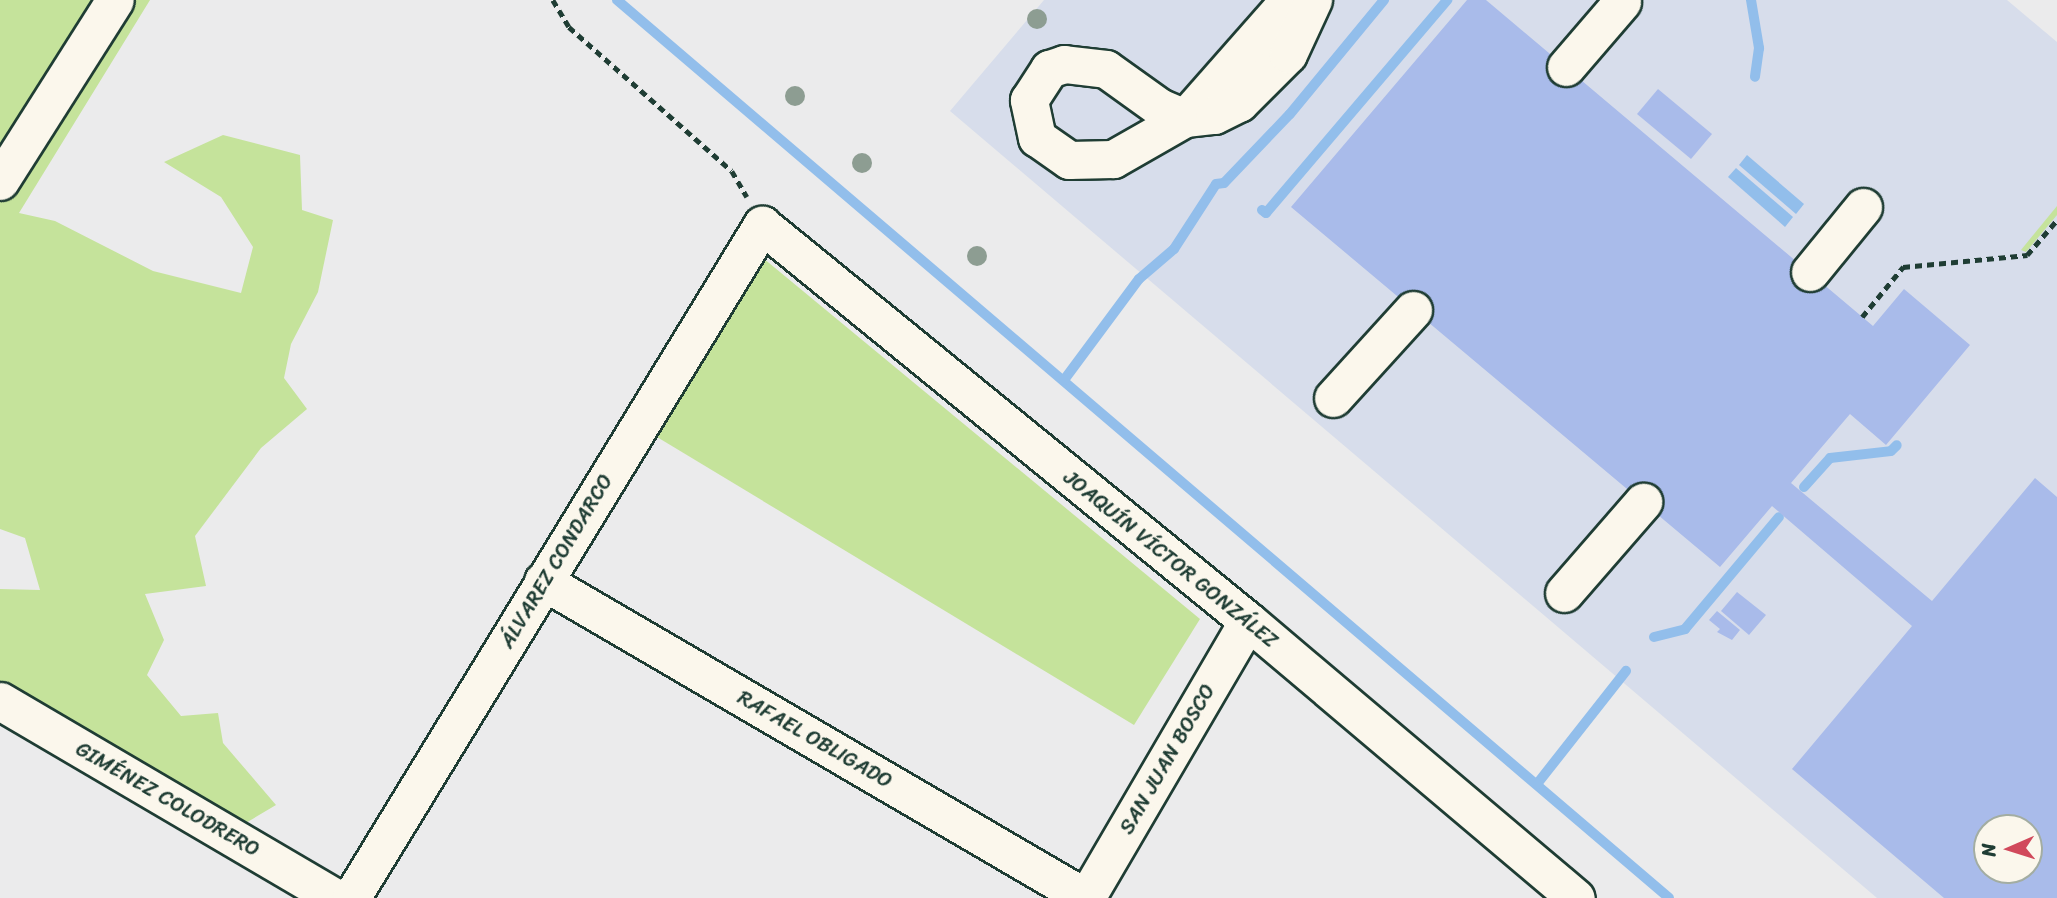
<!DOCTYPE html>
<html>
<head>
<meta charset="utf-8">
<style>
  body { margin:0 }
  #map { position:relative; width:2057px; height:898px; overflow:hidden; background:#ebebec; font-family:Sriracha,sans-serif }
  div>[style] { position:absolute }
  .built>* { inset:0; background:#d7ddeb }
  .green>* { inset:0; background:#c5e39b }
  .water>* { inset:0; background:#92beeb }
  .stream>* { height:10px; margin:-5px; padding:0 5px; transform-origin:5px; border-radius:5px; background:#92beeb }
  .building>* { inset:0; background:#a9bbea }
  .path>* { height:4.5px; margin-top:-2.25px; transform-origin:0; background:repeating-linear-gradient(90deg,#1f3d34 0 7px,transparent 0 12px) }
  .roads { filter:drop-shadow(2px 0 #1f3d34) drop-shadow(-2px 0 #1f3d34) drop-shadow(0 2px #1f3d34) drop-shadow(0 -2px #1f3d34) }
  .minor>* { height:37px; margin:-18.5px; padding:0 18.5px; transform-origin:18.5px; border-radius:18.5px; background:#fbf7ec }
  .trees>* { width:20px; height:20px; margin:-10px; border-radius:50%; background:#8d9d92 }
  span { translate:-50% -50%; white-space:nowrap; text-align:center; line-height:1.15; -webkit-text-stroke:7px #fbf7ec; paint-order:stroke }
  .street-label { font-size:21px; color:#1f3d34 }
  .north { position:absolute; left:1973px; top:814px; width:70px; height:70px; box-sizing:border-box; background:#fbf7ec; border:2px solid #a3ada2; border-radius:50%; rotate:267deg; font-size:19px; font-weight:700; line-height:28px; text-align:center; color:#1f3d34 }
  .north::after { content:''; display:block; margin:auto; width:24px; height:32px; background:#d1495b; clip-path:polygon(50% 0,100% 100%,50% 72%,0 100%) }
</style>
</head>
<body>
<div id="map">
  <div class="built">
    <div style="clip-path:polygon(evenodd,1044px 0,2007px 0,2057px 42px,2057px 898px,1877px 898px,950px 111px,1044px 0,1987px 828px,2029px 828px,2029px 870px,1987px 870px,1987px 828px)"></div>
  </div>
  <div class="green">
    <div style="clip-path:polygon(0 0,150px 0,19px 213px,55px 221px,153px 271px,241px 293px,253px 247px,221px 197px,164px 162px,223px 135px,300px 155px,302px 210px,333px 220px,318px 292px,291px 344px,284px 378px,307px 409px,261px 448px,195px 536px,206px 586px,145px 594px,164px 640px,147px 675px,181px 716px,218px 713px,223px 743px,276px 805px,244px 824px,0 699px,0 589px,40px 590px,25px 538px,0 529px)"></div>
    <div style="clip-path:polygon(2057px 206px,2057px 215px,2026px 252px,2021px 250px)"></div>
    <div style="clip-path:polygon(763px 258px,1200px 619px,1134px 725px,652px 434px)"></div>
  </div>
  <div class="water">
    <div style="clip-path:polygon(1747px 155px,1804px 204px,1796px 214px,1739px 165px)"></div>
    <div style="clip-path:polygon(1736px 168px,1793px 217px,1785px 227px,1728px 177px)"></div>
  </div>
  <div class="stream">
    <div style="left:617px;top:0;width:1383px;rotate:40.48deg"></div>
    <div style="left:1751px;top:0;width:49px;rotate:80.5deg"></div>
    <div style="left:1759px;top:48px;width:29px;rotate:98deg"></div>
    <div style="left:1262px;top:210px;width:5px;rotate:37deg"></div>
    <div style="left:1266px;top:213px;width:280px;rotate:-49.6deg"></div>
    <div style="left:1064px;top:380px;width:126px;rotate:-53.4deg"></div>
    <div style="left:1139px;top:279px;width:46px;rotate:-40.6deg"></div>
    <div style="left:1174px;top:249px;width:77px;rotate:-57.1deg"></div>
    <div style="left:1216px;top:184px;width:8px;rotate:-7deg"></div>
    <div style="left:1224px;top:183px;width:95px;rotate:-46.3deg"></div>
    <div style="left:1290px;top:114px;width:148px;rotate:-50.5deg"></div>
    <div style="left:1804px;top:487px;width:39px;rotate:-48deg"></div>
    <div style="left:1830px;top:458px;width:61px;rotate:-6.5deg"></div>
    <div style="left:1891px;top:451px;width:8px;rotate:-45deg"></div>
    <div style="left:1654px;top:637px;width:32px;rotate:-14deg"></div>
    <div style="left:1685px;top:629px;width:146px;rotate:-50deg"></div>
    <div style="left:1537px;top:784px;width:144px;rotate:-51.8deg"></div>
  </div>
  <div class="building">
    <div style="clip-path:polygon(evenodd,1467px 0,1486px 0,1873px 326px,1904px 289px,1970px 345px,1886px 445px,1850px 414px,1791px 483px,1932px 601px,2035px 478px,2057px 497px,2057px 898px,1944px 898px,1792px 769px,1912px 626px,1772px 506px,1720px 567px,1291px 207px,1467px 0,1987px 828px,2029px 828px,2029px 870px,1987px 870px,1987px 828px)"></div>
    <div style="clip-path:polygon(1658px 89px,1712px 134px,1691px 159px,1637px 114px)"></div>
    <div style="clip-path:polygon(1737px 592px,1766px 615px,1749px 635px,1721px 611px)"></div>
    <div style="clip-path:polygon(1717px 611px,1740px 630px,1732px 640px,1717px 632px,1720px 629px,1709px 620px)"></div>
  </div>
  <div class="path">
    <div style="left:553px;top:0;width:31px;rotate:59deg"></div>
    <div style="left:569px;top:27px;width:217px;rotate:41.5deg"></div>
    <div style="left:732px;top:171px;width:30px;rotate:60deg"></div>
    <div style="left:1862px;top:317px;width:65px;rotate:-50.6deg"></div>
    <div style="left:1903px;top:267px;width:125px;rotate:-5.5deg"></div>
    <div style="left:2027px;top:255px;width:46px;rotate:-49.4deg"></div>
  </div>
  <div class="roads">
    <div class="minor">
      <div style="left:1289px;top:0;width:157px;rotate:131.4deg"></div>
      <div style="left:1185px;top:118px;width:83px;rotate:150.3deg"></div>
      <div style="left:1113px;top:159px;width:44px;rotate:178.7deg"></div>
      <div style="left:1069px;top:160px;width:39px;rotate:-145deg"></div>
      <div style="left:1037px;top:138px;width:39px;rotate:-102deg"></div>
      <div style="left:1029px;top:100px;width:37px;rotate:-57deg"></div>
      <div style="left:1049px;top:69px;width:16px;rotate:-18deg"></div>
      <div style="left:1064px;top:64px;width:42px;rotate:6.8deg"></div>
      <div style="left:1106px;top:69px;width:65px;rotate:35.6deg"></div>
      <div style="left:1159px;top:107px;width:28px;rotate:23deg"></div>
      <div style="left:1185px;top:118px;width:29px;rotate:-6deg"></div>
      <div style="left:1214px;top:115px;width:28px;rotate:-26deg"></div>
      <div style="left:1239px;top:103px;width:69px;rotate:-45deg"></div>
      <div style="left:1288px;top:54px;width:60px;rotate:-65.2deg"></div>
      <div style="left:1566px;top:67px;width:86px;rotate:-49.3deg"></div>
      <div style="left:0;top:181px;width:214px;rotate:-57.6deg"></div>
      <div style="left:1810px;top:272px;width:84px;rotate:-50.8deg"></div>
      <div style="left:1333px;top:398px;width:119px;rotate:-47.7deg"></div>
      <div style="left:543px;top:581px;width:629px;rotate:30.28deg"></div>
      <div style="left:1564px;top:593px;width:121px;rotate:-49deg"></div>
      <div style="left:0;top:701px;width:389px;rotate:30.4deg"></div>
      <div style="left:351px;top:898px;width:789px;rotate:-58.59deg"></div>
      <div style="left:762px;top:225px;width:627px;rotate:39.17deg"></div>
      <div style="left:1248px;top:621px;width:429px;rotate:40.2deg"></div>
      <div style="left:1086px;top:898px;width:321px;rotate:-59.7deg"></div>
    </div>
  </div>
  <div class="trees">
    <div style="left:1037px;top:19px"></div>
    <div style="left:795px;top:96px"></div>
    <div style="left:862px;top:163px"></div>
    <div style="left:977px;top:256px"></div>
  </div>
  <div class="street-label">
    <span style="left:1171px;top:559px;rotate:39deg">JOAQUÍN VÍCTOR GONZÁLEZ</span>
    <span style="left:556px;top:561px;rotate:-59deg">ÁLVAREZ CONDARCO</span>
    <span style="left:815px;top:739px;rotate:30deg">RAFAEL OBLIGADO</span>
    <span style="left:1167px;top:759px;rotate:-60deg">SAN JUAN BOSCO</span>
    <span style="left:168px;top:799px;rotate:30deg">GIMÉNEZ COLODRERO</span>
  </div>
  <div class="north">N</div>
</div>
</body>
</html>
